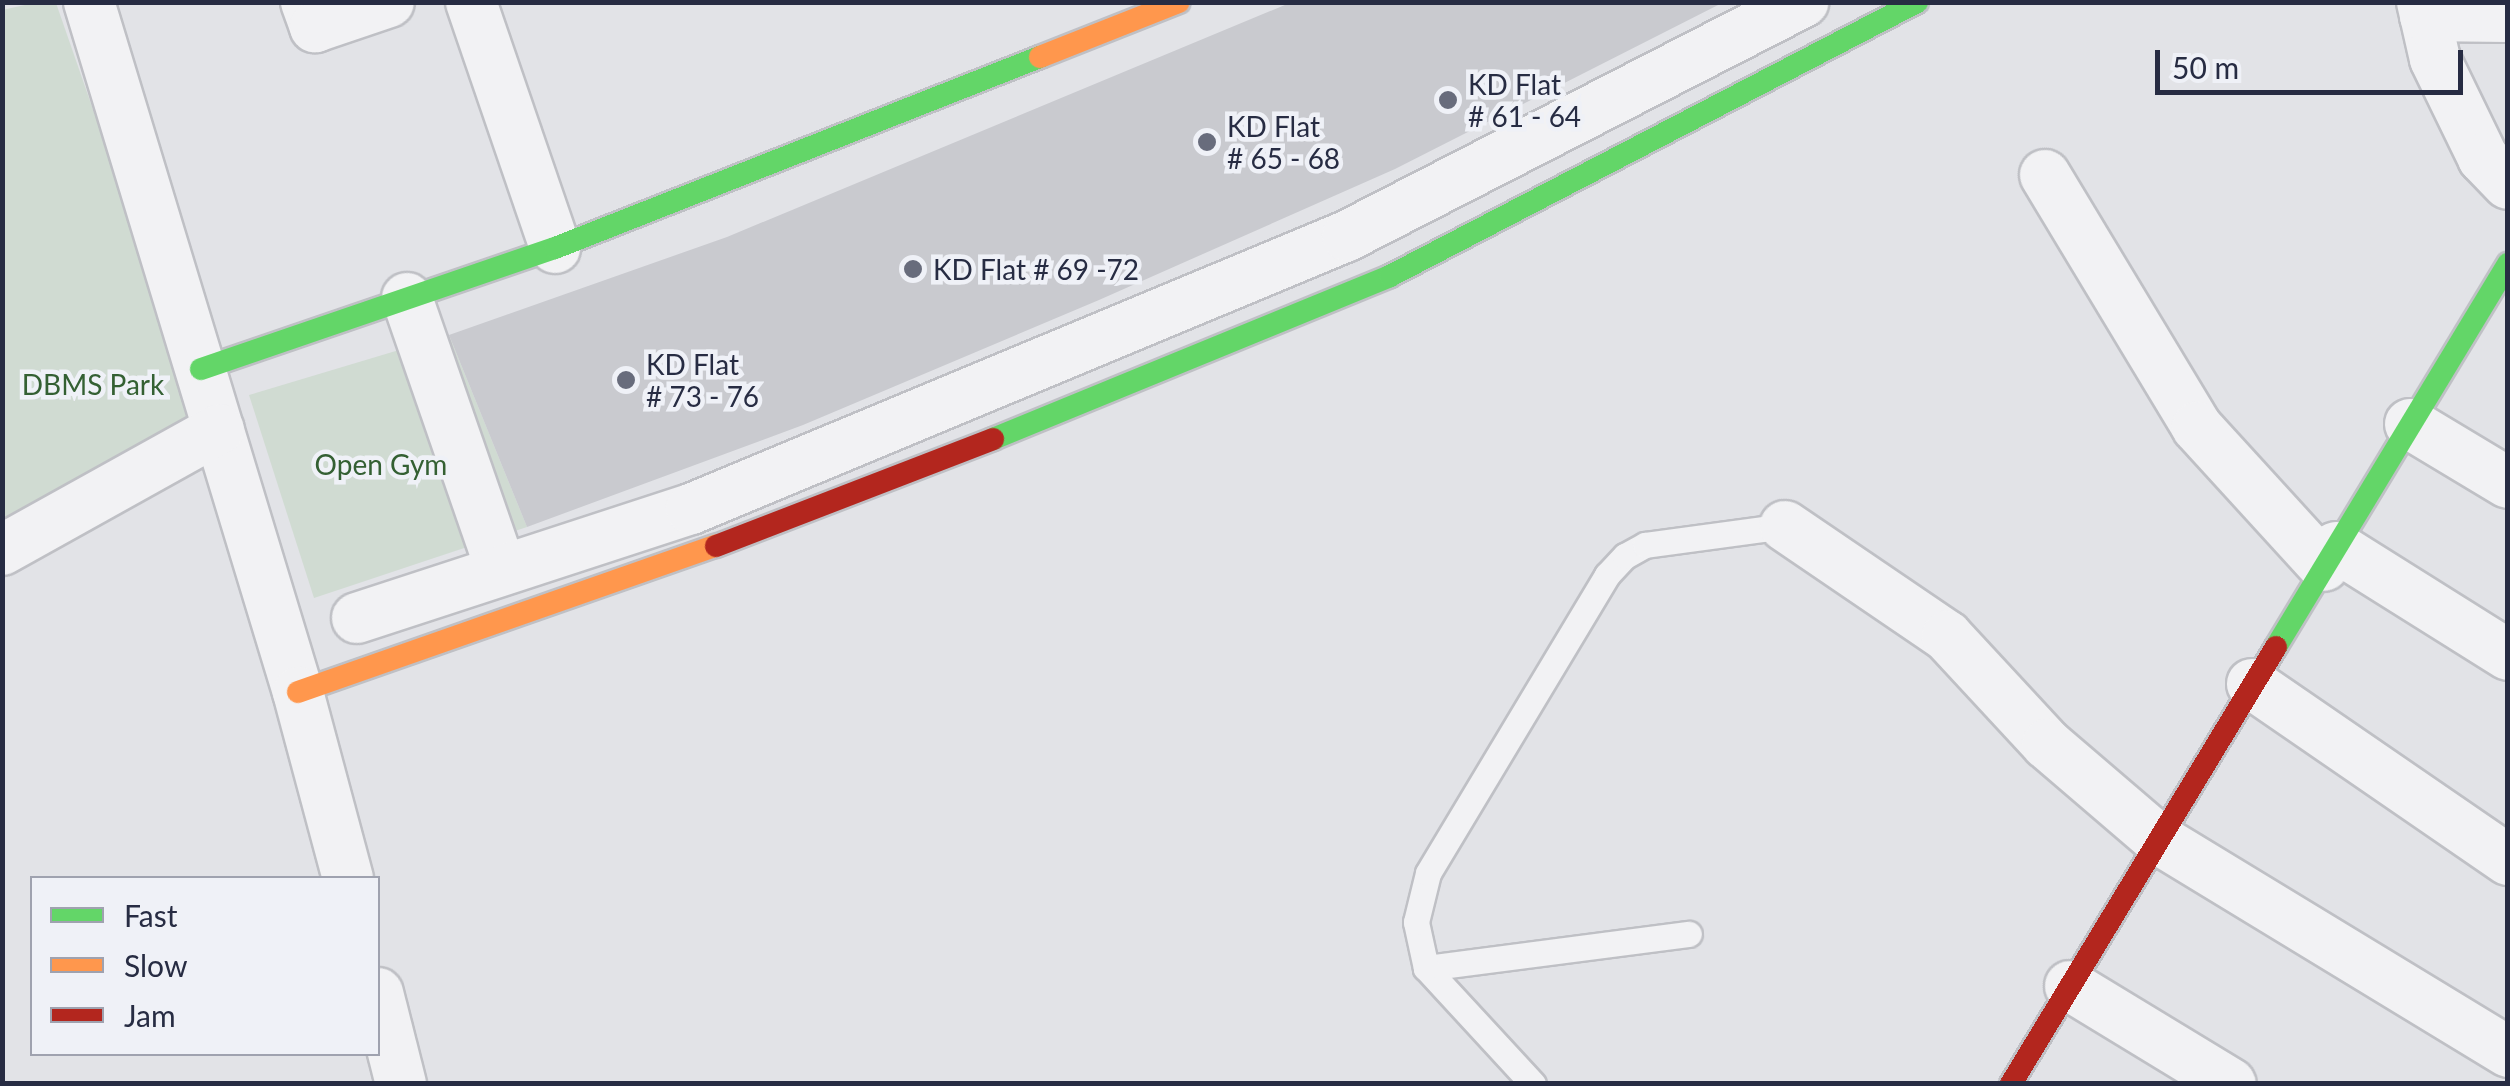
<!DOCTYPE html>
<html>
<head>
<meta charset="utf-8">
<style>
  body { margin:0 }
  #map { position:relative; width:2510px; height:1086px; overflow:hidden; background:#e2e3e7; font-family:Lato,sans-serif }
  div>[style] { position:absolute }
  .green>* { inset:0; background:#d0dbd2 }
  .building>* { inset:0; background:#c9cacf }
  .roads { filter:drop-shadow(2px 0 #bfc0c5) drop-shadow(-2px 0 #bfc0c5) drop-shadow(0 2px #bfc0c5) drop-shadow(0 -2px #bfc0c5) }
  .lane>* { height:25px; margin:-12.5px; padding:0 12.5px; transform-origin:12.5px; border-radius:12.5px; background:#f2f2f4 }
  .street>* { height:50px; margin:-25px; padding:0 25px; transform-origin:25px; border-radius:25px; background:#f2f2f4 }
  .fast>* { height:22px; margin:-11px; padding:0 11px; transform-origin:11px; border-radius:11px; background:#63d668 }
  .slow>* { height:22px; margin:-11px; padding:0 11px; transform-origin:11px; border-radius:11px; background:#ff974d }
  .jam>* { height:22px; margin:-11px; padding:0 11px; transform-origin:11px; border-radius:11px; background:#b3261e }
  .dots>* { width:28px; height:28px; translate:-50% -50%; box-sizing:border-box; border:5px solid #eff1f7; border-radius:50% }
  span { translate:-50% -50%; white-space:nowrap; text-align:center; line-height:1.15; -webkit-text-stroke:9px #eff1f7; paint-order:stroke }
  .poi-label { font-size:28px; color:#272c43 }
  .left { translate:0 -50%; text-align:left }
  .park-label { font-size:28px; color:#346033 }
  .frame { position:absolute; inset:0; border:5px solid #272c43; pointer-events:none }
  .legend { position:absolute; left:30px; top:876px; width:350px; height:180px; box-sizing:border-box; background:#eff1f7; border:2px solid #9fa2af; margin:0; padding:12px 18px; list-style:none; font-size:30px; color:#272c43 }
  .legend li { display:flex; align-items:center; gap:20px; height:50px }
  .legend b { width:50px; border:2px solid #9fa2af }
  .scale { position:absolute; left:2155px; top:50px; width:308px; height:45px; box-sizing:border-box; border:5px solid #272c43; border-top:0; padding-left:12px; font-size:30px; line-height:35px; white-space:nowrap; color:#272c43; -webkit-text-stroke:8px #eff1f7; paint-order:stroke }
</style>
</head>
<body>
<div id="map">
  <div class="green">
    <div style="clip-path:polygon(34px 3px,56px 3px,203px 426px,2px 538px,2px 10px)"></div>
    <div style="clip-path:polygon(449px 335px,527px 527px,314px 598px,249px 395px)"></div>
  </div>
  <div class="building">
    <div style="clip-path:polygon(1292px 2px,1724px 2px,1395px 169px,1099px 300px,803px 425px,527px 527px,449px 335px,727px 237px)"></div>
  </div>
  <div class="roads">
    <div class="lane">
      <div style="left:1426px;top:968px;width:265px;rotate:-7.4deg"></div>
      <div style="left:1533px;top:1084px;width:158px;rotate:-132.7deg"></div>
      <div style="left:1426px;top:968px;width:47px;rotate:-102.3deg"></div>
      <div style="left:1416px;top:922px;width:50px;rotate:-76.2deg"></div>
      <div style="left:1428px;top:873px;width:348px;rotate:-59deg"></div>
      <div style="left:1607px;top:575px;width:26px;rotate:-47deg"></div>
      <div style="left:1625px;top:556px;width:23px;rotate:-29deg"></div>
      <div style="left:1645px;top:545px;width:141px;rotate:-7.7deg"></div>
    </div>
    <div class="street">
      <div style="left:89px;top:2px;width:721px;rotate:73.15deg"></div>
      <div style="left:298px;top:692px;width:193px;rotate:75deg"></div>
      <div style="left:306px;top:2px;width:27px;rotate:70deg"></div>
      <div style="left:315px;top:27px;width:78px;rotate:-18.7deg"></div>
      <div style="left:471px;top:2px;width:260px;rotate:71.1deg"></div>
      <div style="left:2422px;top:2px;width:58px;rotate:77.2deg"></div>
      <div style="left:2435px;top:59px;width:110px;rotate:64.1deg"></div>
      <div style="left:2483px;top:158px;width:36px;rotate:46deg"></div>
      <div style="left:2425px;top:16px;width:83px;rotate:0.7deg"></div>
      <div style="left:2045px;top:175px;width:294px;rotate:58.9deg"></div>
      <div style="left:2197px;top:427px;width:188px;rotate:47.6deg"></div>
      <div style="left:407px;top:298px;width:288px;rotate:70.9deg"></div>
      <div style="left:2410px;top:424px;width:114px;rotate:31deg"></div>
      <div style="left:1785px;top:526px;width:196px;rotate:34.2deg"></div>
      <div style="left:1947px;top:636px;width:147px;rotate:47.2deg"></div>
      <div style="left:2047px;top:744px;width:146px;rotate:40.6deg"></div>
      <div style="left:2158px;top:839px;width:410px;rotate:31.3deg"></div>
      <div style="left:2336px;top:547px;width:203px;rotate:32.1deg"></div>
      <div style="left:2px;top:550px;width:248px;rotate:-29.1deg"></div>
      <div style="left:357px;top:618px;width:351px;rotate:-18.1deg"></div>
      <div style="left:691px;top:509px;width:711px;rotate:-22.6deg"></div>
      <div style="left:1347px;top:236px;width:513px;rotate:-27.16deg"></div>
      <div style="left:2252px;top:684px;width:311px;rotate:34.5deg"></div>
      <div style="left:2070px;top:986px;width:188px;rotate:31.3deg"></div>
      <div style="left:378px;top:993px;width:94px;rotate:75.8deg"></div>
    </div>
    <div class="fast">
      <div style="left:201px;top:369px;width:374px;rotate:-18.9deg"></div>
      <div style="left:555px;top:248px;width:521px;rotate:-21.5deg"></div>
      <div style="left:993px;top:439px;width:429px;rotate:-22.3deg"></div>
      <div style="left:1390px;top:276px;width:594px;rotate:-27.47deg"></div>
      <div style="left:2276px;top:647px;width:448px;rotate:-58.8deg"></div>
    </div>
    <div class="slow">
      <div style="left:1040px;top:57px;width:149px;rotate:-21.6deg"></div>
      <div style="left:298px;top:692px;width:443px;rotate:-19.3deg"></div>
    </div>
    <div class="jam">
      <div style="left:716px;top:546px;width:297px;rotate:-21.1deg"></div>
      <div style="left:2011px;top:1084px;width:511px;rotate:-58.77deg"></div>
    </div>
  </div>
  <div class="dots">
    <div style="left:1448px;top:100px;background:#686c7c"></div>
    <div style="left:1207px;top:142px;background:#686c7c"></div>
    <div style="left:913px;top:269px;background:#686c7c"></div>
    <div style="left:626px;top:380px;background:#686c7c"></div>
  </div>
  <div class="poi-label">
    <span class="left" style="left:1468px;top:100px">KD Flat<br># 61 - 64</span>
    <span class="left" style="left:1227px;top:142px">KD Flat<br># 65 - 68</span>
    <span class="left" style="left:933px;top:269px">KD Flat # 69 -72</span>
    <span class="left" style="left:646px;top:380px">KD Flat<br># 73 - 76</span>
  </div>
  <div class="park-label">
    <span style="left:93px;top:384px">DBMS Park</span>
    <span style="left:381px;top:464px">Open Gym</span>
  </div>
  <div class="frame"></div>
  <ul class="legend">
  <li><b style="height:12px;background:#63d668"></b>Fast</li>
  <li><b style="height:12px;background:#ff974d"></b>Slow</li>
  <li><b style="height:12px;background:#b3261e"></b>Jam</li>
  </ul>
  <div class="scale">50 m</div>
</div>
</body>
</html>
